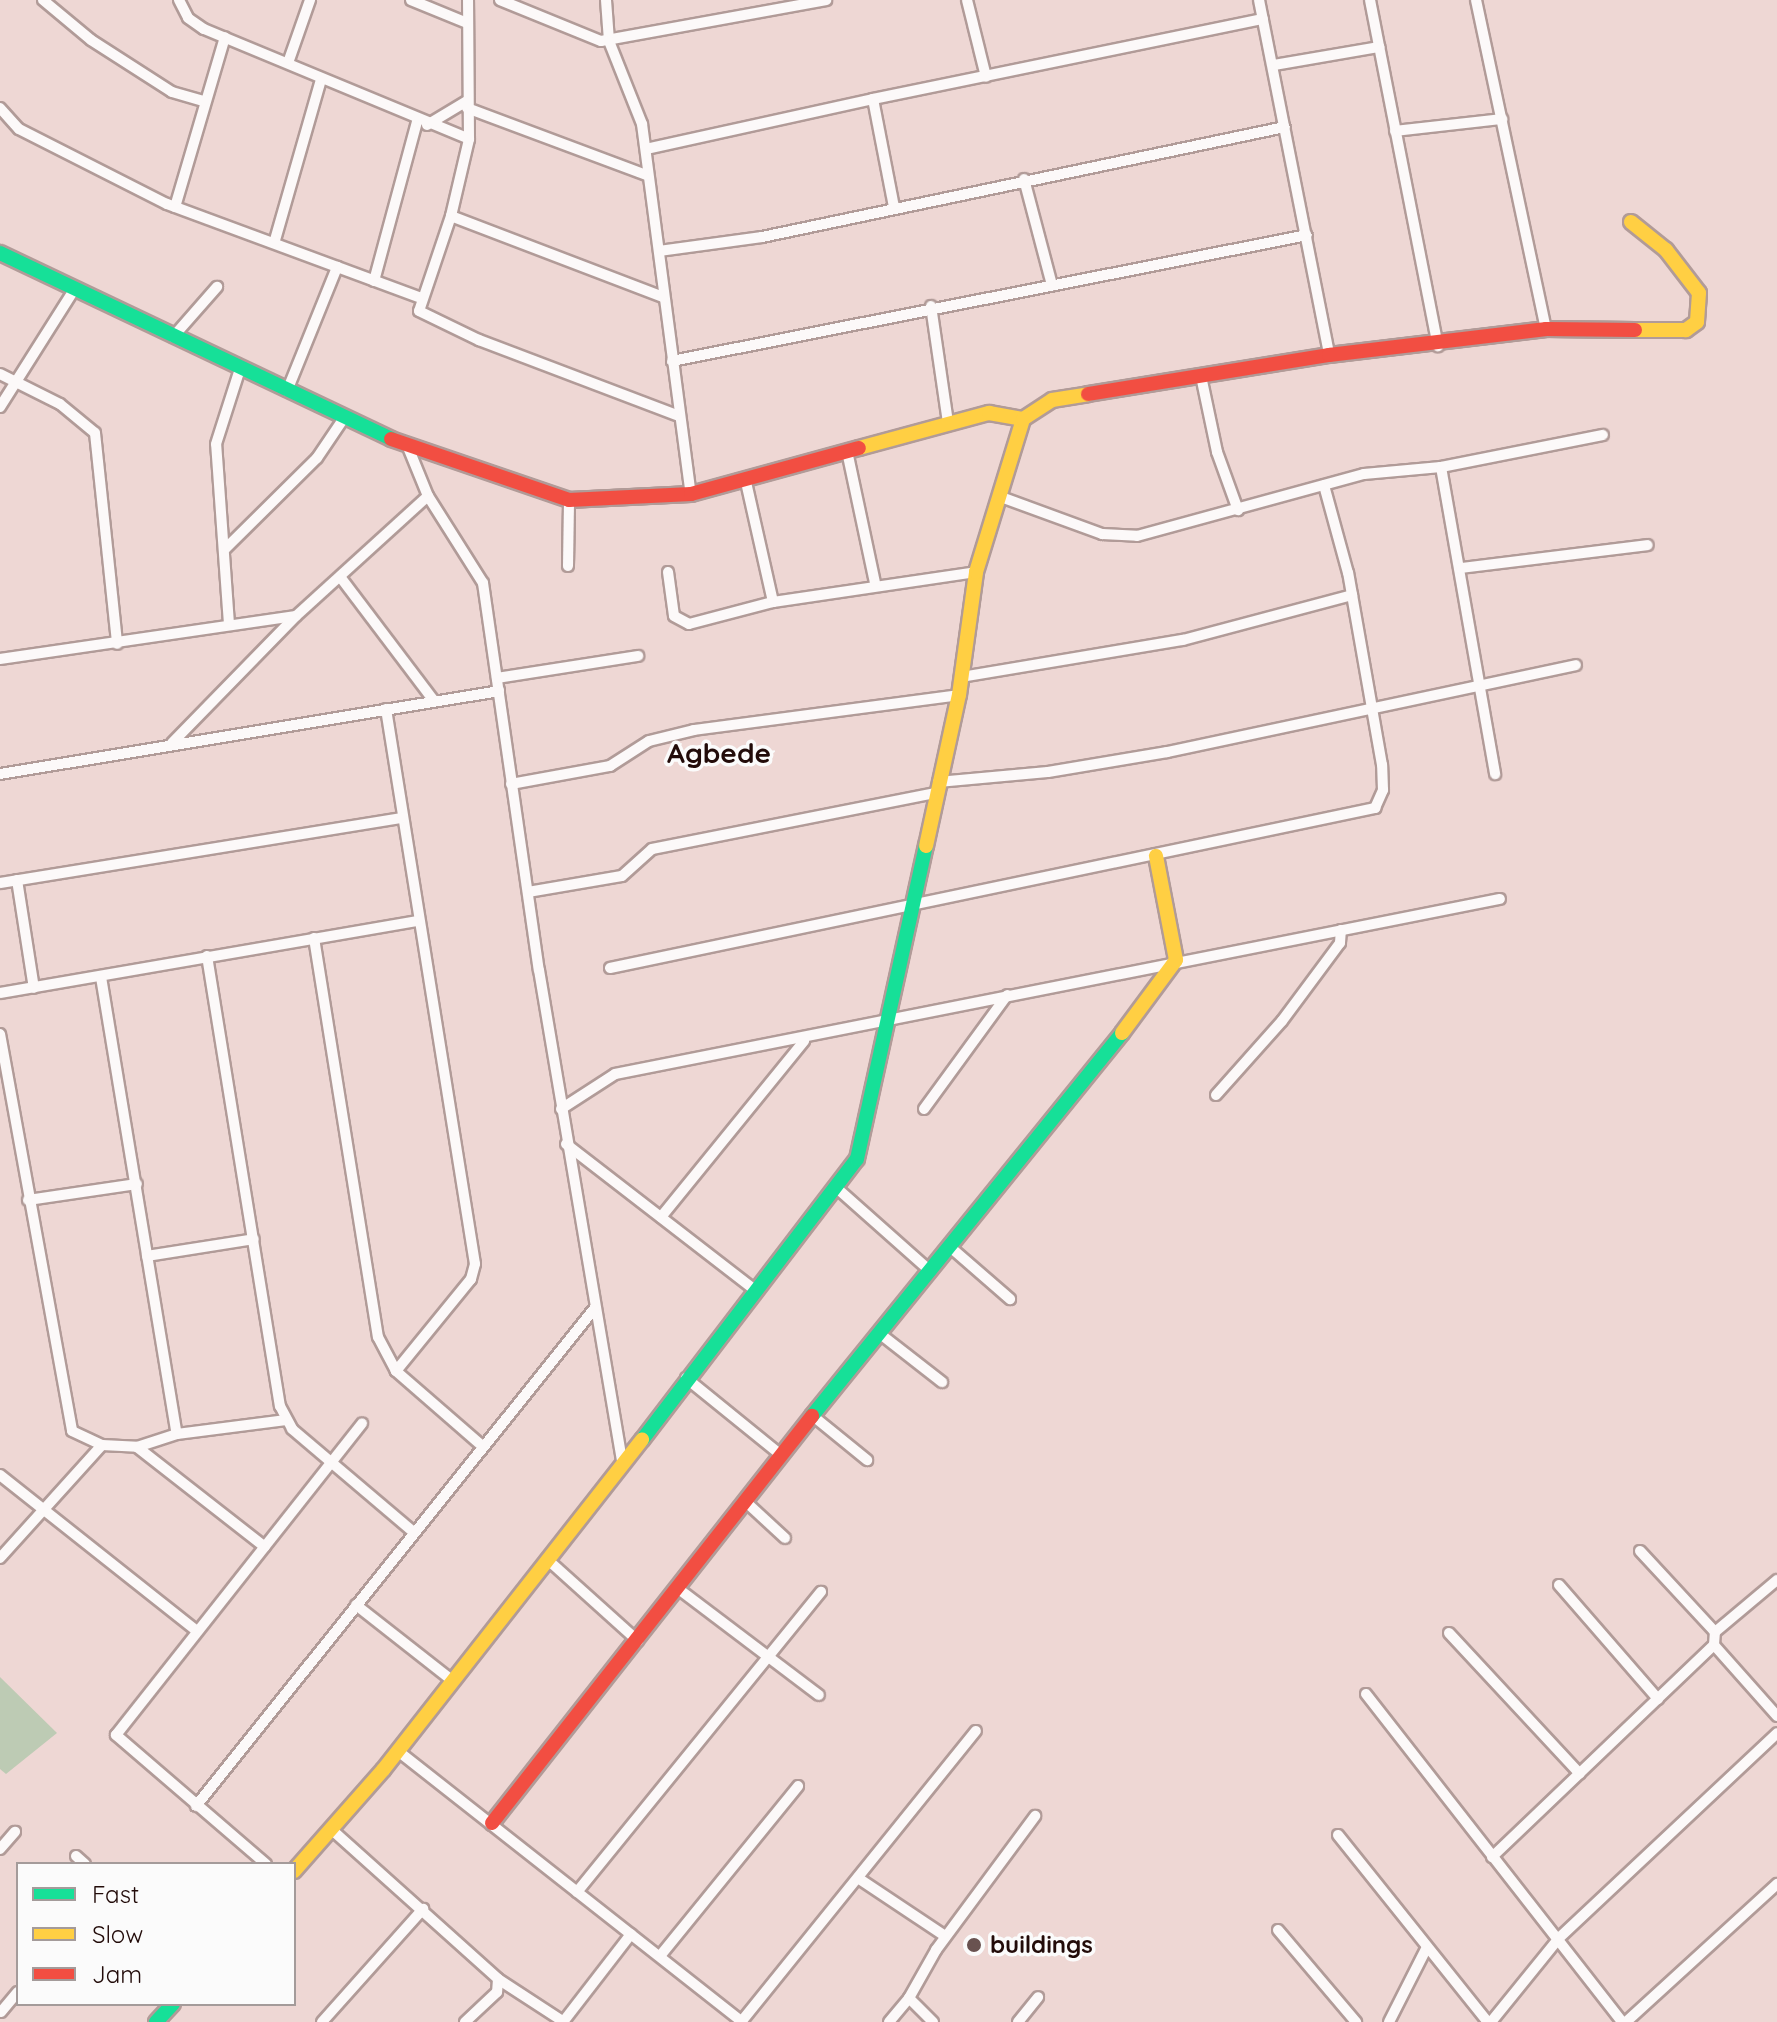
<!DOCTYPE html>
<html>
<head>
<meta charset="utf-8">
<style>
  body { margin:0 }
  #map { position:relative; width:1777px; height:2022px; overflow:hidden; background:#eed7d4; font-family:Quicksand,sans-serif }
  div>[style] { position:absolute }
  .green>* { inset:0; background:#bdcbb4 }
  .roads { filter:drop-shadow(2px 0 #b19b98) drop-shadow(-2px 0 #b19b98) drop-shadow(0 2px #b19b98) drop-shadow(0 -2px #b19b98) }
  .street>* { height:10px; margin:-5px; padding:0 5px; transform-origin:5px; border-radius:5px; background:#fcf9f9 }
  .fast>* { height:14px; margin:-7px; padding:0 7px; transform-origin:7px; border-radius:7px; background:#16e098 }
  .slow>* { height:14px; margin:-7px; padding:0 7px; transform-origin:7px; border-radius:7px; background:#ffcf43 }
  .jam>* { height:14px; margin:-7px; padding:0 7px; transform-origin:7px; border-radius:7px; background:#f24e42 }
  .dots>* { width:22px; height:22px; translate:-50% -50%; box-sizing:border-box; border:4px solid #fbfbfb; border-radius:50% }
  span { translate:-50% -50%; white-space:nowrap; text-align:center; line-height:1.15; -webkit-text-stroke:7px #fbfbfb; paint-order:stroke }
  .poi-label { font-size:24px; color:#220b09; font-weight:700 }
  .left { translate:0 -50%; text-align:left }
  .quarter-label { font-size:28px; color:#220b09; font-weight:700 }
  .legend { position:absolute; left:16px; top:1862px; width:280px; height:144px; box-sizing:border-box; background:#fbfbfb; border:2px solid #a49b9a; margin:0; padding:10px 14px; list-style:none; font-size:24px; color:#220b09 }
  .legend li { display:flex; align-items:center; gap:16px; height:40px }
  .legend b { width:40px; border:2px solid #a49b9a }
</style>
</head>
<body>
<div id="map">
  <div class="green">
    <div style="clip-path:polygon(0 1677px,57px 1733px,6px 1774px,0 1769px)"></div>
  </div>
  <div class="roads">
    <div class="street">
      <div style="left:43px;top:0;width:62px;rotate:39.8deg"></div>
      <div style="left:91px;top:40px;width:96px;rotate:32.7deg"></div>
      <div style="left:172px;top:92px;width:33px;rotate:16deg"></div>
      <div style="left:179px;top:0;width:20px;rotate:63deg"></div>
      <div style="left:188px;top:18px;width:19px;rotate:35deg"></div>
      <div style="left:204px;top:29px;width:287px;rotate:22.5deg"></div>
      <div style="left:411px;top:0;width:61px;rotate:22.3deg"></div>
      <div style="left:500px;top:0;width:109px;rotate:22.1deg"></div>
      <div style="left:601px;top:41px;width:229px;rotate:-10.3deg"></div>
      <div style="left:606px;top:0;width:41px;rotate:85.8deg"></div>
      <div style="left:609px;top:41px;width:89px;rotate:68.3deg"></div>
      <div style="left:642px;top:124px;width:373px;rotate:82.5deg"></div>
      <div style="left:967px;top:0;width:79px;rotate:76.1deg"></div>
      <div style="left:1259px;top:0;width:362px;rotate:78.8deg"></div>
      <div style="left:1370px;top:0;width:353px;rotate:78.9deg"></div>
      <div style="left:1476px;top:0;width:336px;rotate:78deg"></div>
      <div style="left:289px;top:60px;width:64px;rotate:-70.7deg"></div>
      <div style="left:1274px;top:65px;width:107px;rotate:-9.7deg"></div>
      <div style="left:873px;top:99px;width:398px;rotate:-11.6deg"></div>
      <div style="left:0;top:108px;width:28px;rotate:48deg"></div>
      <div style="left:19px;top:129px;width:166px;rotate:26.9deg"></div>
      <div style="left:167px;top:204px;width:271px;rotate:20.3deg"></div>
      <div style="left:467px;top:108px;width:191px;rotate:20.5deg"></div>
      <div style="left:427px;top:125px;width:47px;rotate:-31deg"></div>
      <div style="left:1395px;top:131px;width:108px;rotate:-6.4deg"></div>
      <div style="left:646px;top:149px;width:232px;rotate:-12.4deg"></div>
      <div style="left:873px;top:99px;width:110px;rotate:79deg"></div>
      <div style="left:1024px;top:179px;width:110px;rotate:75.2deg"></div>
      <div style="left:175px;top:207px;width:177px;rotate:-73.6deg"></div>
      <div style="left:451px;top:216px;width:79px;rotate:-76.8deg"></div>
      <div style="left:469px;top:139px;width:139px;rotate:-90.4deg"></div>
      <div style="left:275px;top:240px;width:166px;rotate:-74deg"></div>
      <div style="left:659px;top:251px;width:104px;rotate:-7.7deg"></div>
      <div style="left:762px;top:237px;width:534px;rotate:-11.88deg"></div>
      <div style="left:374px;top:281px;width:165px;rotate:-74.9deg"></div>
      <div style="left:663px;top:297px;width:227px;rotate:-159.1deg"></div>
      <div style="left:451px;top:216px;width:100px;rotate:108.6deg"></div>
      <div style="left:419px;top:311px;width:67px;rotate:25.8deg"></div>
      <div style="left:479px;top:340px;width:214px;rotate:20.8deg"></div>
      <div style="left:931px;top:306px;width:118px;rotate:81.7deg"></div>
      <div style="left:173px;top:337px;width:67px;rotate:-48.7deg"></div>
      <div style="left:672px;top:361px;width:647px;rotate:-11.22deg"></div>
      <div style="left:0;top:374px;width:67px;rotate:26.6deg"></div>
      <div style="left:60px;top:404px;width:45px;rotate:39.6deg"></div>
      <div style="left:95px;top:433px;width:212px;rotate:84deg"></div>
      <div style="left:1201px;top:376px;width:78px;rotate:78.1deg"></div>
      <div style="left:1217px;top:452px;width:62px;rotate:70.1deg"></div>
      <div style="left:287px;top:391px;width:134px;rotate:-68deg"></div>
      <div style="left:0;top:407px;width:138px;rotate:-57.7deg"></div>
      <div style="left:408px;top:447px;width:53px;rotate:67.8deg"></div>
      <div style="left:428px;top:496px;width:103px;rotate:57.7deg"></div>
      <div style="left:483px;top:583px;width:391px;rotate:81.8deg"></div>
      <div style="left:539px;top:970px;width:497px;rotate:80.4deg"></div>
      <div style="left:847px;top:451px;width:135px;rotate:78deg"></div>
      <div style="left:1441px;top:467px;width:312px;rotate:80deg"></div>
      <div style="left:746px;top:482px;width:123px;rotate:77.3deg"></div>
      <div style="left:1001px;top:497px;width:108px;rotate:20.1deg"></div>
      <div style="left:1102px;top:534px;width:35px;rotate:3deg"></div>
      <div style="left:1137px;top:536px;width:235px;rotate:-15.3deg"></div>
      <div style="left:1364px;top:474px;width:77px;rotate:-5.2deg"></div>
      <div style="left:1441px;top:467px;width:165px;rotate:-11.2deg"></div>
      <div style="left:225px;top:549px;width:129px;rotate:-44.7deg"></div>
      <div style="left:317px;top:458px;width:48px;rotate:-56deg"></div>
      <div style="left:568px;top:566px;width:66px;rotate:-89.1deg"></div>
      <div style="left:1461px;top:568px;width:188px;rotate:-7deg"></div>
      <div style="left:668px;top:572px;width:44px;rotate:82.2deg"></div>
      <div style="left:674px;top:616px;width:17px;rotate:28deg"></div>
      <div style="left:689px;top:624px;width:87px;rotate:-14.7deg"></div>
      <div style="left:773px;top:602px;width:205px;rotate:-8.4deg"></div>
      <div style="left:341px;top:578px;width:154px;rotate:52.9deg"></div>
      <div style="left:229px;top:624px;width:180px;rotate:-94.1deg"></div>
      <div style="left:216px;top:444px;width:79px;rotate:-72.3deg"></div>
      <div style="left:0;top:659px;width:299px;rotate:-8.3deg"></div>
      <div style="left:961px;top:677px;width:225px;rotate:-9.5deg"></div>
      <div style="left:1183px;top:640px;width:175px;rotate:-14.9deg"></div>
      <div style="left:497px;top:678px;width:143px;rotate:-8.9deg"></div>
      <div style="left:386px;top:709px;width:562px;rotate:80.89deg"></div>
      <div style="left:475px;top:1264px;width:16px;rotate:105deg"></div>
      <div style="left:471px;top:1279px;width:119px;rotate:129.2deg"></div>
      <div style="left:172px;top:743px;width:177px;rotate:-45.7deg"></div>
      <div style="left:296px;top:616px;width:178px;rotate:-42.3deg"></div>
      <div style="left:0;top:774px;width:506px;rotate:-9.44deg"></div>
      <div style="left:938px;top:782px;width:110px;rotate:-5.2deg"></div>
      <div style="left:1048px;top:772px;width:121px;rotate:-9.5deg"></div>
      <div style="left:1167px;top:752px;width:418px;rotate:-12deg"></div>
      <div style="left:511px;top:784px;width:101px;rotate:-10.3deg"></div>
      <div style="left:610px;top:766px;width:46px;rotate:-32.7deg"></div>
      <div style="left:649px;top:741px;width:46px;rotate:-13.7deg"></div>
      <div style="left:694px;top:730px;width:267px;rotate:-7.5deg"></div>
      <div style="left:17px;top:880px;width:109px;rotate:81.1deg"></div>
      <div style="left:0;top:883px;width:407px;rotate:-9.2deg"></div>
      <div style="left:528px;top:892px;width:95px;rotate:-9.7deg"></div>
      <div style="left:622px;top:876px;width:40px;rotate:-42deg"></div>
      <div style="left:652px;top:849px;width:288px;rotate:-11.2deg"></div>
      <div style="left:314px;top:938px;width:404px;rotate:80.9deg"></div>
      <div style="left:378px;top:1337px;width:38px;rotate:62deg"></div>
      <div style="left:396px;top:1371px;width:111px;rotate:41deg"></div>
      <div style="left:207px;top:956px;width:456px;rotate:80.8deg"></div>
      <div style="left:280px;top:1406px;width:26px;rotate:62deg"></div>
      <div style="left:292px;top:1429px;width:156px;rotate:40.3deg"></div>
      <div style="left:610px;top:968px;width:782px;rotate:-11.81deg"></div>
      <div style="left:1375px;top:808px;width:20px;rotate:-66deg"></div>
      <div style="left:1383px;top:790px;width:25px;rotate:-92deg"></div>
      <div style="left:1382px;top:765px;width:195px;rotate:-100deg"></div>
      <div style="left:1348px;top:573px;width:91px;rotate:-105.3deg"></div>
      <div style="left:101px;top:977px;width:463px;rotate:80.6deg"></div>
      <div style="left:0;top:993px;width:425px;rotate:-9.8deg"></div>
      <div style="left:0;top:1034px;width:403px;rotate:79.7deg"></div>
      <div style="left:72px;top:1431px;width:33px;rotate:25deg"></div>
      <div style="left:102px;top:1445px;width:35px;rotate:3deg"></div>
      <div style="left:137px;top:1447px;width:42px;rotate:-18deg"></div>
      <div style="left:177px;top:1434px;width:110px;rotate:-7.3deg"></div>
      <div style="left:1216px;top:1095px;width:99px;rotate:-48.3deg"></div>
      <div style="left:1282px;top:1021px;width:97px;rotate:-53.4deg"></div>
      <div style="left:1340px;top:943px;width:13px;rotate:-86deg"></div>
      <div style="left:561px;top:1109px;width:64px;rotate:-32.9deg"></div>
      <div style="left:615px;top:1074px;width:902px;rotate:-11.19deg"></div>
      <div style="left:924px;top:1109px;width:141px;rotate:-53.9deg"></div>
      <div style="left:566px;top:1144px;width:240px;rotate:37.7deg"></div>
      <div style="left:839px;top:1190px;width:119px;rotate:41.6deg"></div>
      <div style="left:28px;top:1200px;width:110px;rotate:-8.4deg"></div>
      <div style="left:661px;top:1217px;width:227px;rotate:-50.9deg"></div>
      <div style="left:949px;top:1246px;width:81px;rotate:41deg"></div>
      <div style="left:147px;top:1256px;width:108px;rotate:-9deg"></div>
      <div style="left:879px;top:1333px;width:80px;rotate:37.9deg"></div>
      <div style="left:686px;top:1378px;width:122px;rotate:39deg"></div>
      <div style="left:813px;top:1416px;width:70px;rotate:39.2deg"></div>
      <div style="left:137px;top:1447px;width:162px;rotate:38deg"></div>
      <div style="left:0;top:1475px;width:251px;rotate:38.4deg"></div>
      <div style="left:746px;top:1502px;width:53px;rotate:42.7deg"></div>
      <div style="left:1640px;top:1551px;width:110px;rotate:47.2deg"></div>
      <div style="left:0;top:1558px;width:152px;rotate:-47.9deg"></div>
      <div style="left:548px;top:1560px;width:121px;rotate:42deg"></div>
      <div style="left:1559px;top:1585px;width:151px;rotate:49deg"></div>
      <div style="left:680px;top:1590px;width:174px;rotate:37.1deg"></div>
      <div style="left:356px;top:1605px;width:123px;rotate:38.1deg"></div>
      <div style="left:1449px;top:1633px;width:192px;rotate:47.1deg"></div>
      <div style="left:1714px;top:1645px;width:95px;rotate:48.4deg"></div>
      <div style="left:1366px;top:1694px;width:416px;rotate:52deg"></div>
      <div style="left:398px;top:1751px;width:438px;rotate:38.2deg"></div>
      <div style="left:196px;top:1806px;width:637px;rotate:-51.31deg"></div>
      <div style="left:331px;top:1829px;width:224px;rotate:41.9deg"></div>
      <div style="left:498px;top:1979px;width:13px;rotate:94deg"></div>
      <div style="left:497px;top:1992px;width:44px;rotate:136.8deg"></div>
      <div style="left:1338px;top:1835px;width:240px;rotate:51.3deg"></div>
      <div style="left:0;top:1849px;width:23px;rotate:-49deg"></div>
      <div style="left:76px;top:1856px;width:12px;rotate:42deg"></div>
      <div style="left:1492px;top:1857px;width:307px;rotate:-43.7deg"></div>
      <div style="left:1714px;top:1645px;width:13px;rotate:-86deg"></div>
      <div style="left:1715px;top:1632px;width:81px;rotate:-40deg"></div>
      <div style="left:266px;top:1864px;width:198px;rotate:-139.3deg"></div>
      <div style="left:116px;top:1735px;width:397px;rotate:-51.7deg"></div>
      <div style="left:858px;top:1878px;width:105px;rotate:33.7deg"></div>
      <div style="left:577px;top:1892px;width:387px;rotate:-50.9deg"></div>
      <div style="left:1278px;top:1930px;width:121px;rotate:49.7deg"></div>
      <div style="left:660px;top:1956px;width:219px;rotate:-50.9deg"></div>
      <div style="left:498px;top:1979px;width:79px;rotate:33.1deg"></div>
      <div style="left:1px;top:2012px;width:26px;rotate:-50deg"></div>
      <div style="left:322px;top:2022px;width:152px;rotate:-48.2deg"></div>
      <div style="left:563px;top:2022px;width:111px;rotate:-52.3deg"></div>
      <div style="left:741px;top:2022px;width:374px;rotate:-51.1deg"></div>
      <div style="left:889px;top:2022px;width:31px;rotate:-50deg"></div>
      <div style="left:933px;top:2022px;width:34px;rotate:-135deg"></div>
      <div style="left:909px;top:1998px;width:55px;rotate:-60.6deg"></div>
      <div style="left:936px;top:1950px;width:167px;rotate:-53.5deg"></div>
      <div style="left:1018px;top:2022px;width:32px;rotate:-51deg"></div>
      <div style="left:1389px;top:2022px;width:82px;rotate:-63.1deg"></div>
      <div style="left:1491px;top:2022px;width:108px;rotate:-51deg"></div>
      <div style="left:1559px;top:1938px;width:299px;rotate:-43.2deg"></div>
      <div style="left:1626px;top:2022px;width:205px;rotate:-42.4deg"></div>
    </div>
    <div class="fast">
      <div style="left:0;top:253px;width:433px;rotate:25.4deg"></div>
      <div style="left:812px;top:1416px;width:493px;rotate:-51deg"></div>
      <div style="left:642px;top:1440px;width:354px;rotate:-52.6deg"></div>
      <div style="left:857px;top:1159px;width:321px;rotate:-77.6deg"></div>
      <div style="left:156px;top:2022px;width:25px;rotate:-47deg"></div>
    </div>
    <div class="slow">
      <div style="left:1631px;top:222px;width:45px;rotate:38.7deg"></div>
      <div style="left:1666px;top:250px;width:54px;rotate:52.5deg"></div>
      <div style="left:1699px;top:293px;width:29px;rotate:94deg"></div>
      <div style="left:1697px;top:322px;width:14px;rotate:144deg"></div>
      <div style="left:1686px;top:330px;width:51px;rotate:180deg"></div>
      <div style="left:859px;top:448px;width:135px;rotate:-15.1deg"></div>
      <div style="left:989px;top:413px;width:35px;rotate:10deg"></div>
      <div style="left:926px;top:846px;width:155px;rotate:-77.7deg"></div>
      <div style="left:959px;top:695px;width:124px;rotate:-82.1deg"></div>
      <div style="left:976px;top:572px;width:160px;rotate:-72.9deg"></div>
      <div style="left:1023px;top:419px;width:35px;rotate:-33deg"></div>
      <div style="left:1052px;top:400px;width:36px;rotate:-9deg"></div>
      <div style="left:1122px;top:1033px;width:91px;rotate:-53.5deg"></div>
      <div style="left:1176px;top:960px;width:106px;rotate:-100.9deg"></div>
      <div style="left:294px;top:1871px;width:135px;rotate:-48.6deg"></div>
      <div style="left:383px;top:1770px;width:420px;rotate:-51.9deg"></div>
    </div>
    <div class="jam">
      <div style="left:1088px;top:394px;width:244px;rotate:-9.2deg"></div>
      <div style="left:1329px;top:355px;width:219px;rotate:-6.8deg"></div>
      <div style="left:1546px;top:329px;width:89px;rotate:0.6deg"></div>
      <div style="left:391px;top:439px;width:188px;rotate:18.9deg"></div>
      <div style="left:569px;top:500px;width:122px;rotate:-2.8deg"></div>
      <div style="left:691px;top:494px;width:174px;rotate:-15.3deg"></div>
      <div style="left:492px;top:1823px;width:518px;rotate:-51.82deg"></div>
    </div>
  </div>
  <div class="dots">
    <div style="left:974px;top:1945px;background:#695250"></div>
  </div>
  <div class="poi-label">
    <span class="left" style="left:990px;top:1945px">buildings</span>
  </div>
  <div class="quarter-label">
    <span style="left:719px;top:753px">Agbede</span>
  </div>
  <ul class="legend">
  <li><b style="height:10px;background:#16e098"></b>Fast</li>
  <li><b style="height:10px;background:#ffcf43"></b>Slow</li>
  <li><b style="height:10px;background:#f24e42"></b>Jam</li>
  </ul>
</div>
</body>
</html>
